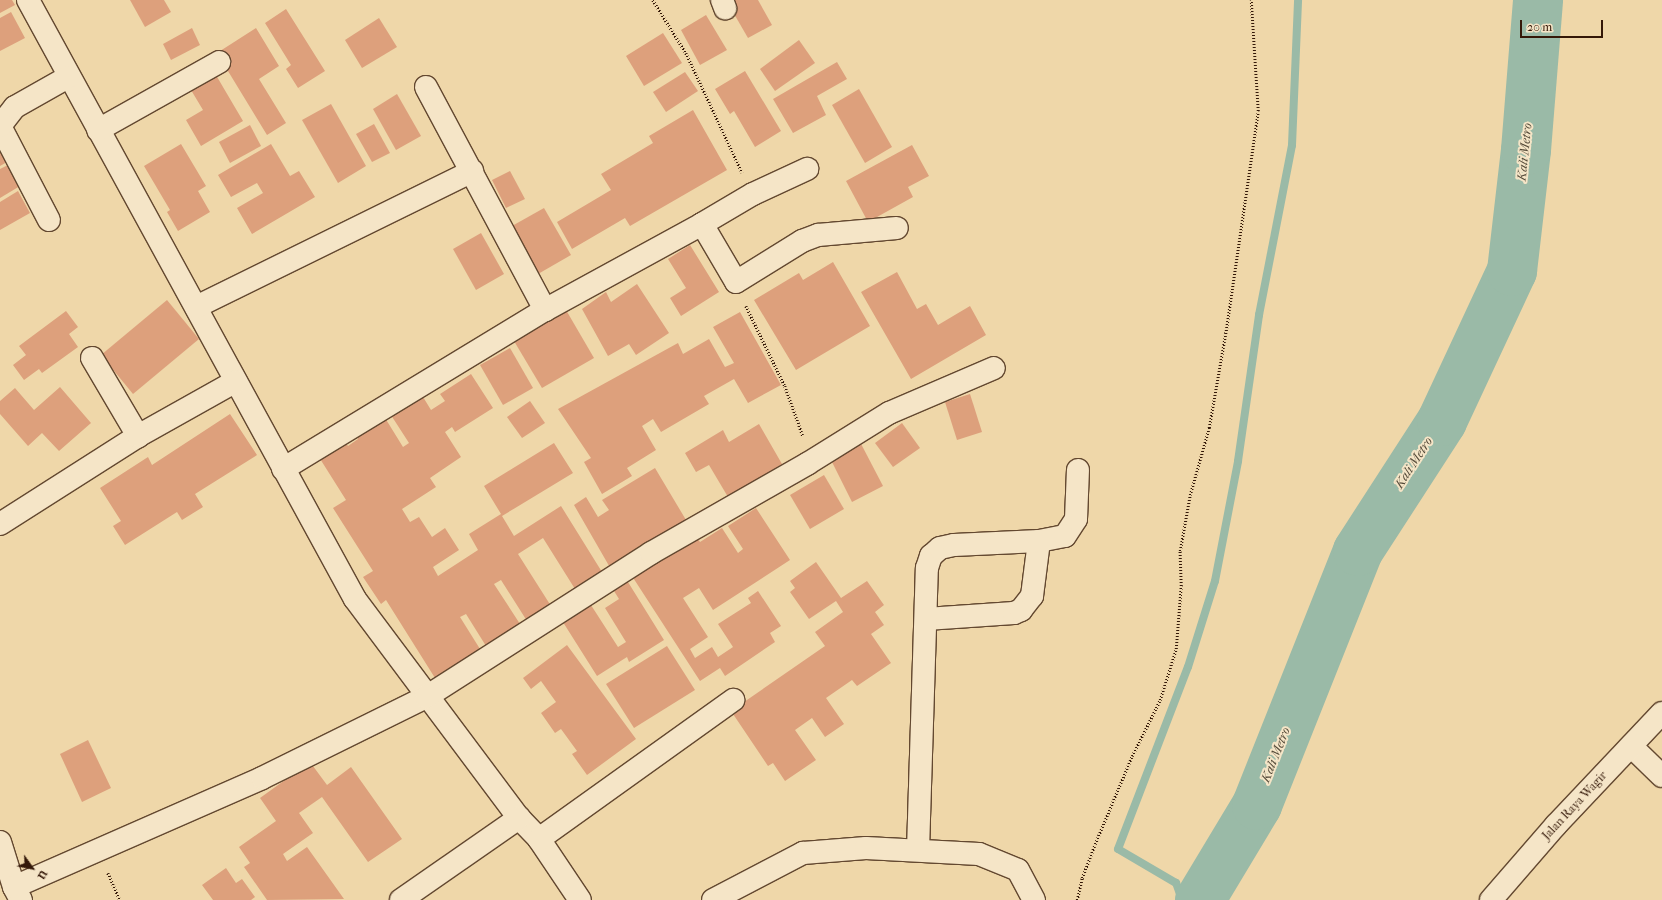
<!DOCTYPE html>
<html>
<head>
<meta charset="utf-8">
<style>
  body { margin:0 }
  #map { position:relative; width:1662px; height:900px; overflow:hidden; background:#efd7a9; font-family:"IM FELL French Canon",serif }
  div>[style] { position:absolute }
  .stream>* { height:8px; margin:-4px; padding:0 4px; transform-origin:4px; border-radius:4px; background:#9abaa7 }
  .river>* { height:50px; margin:-25px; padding:0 25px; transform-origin:25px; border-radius:25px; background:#9abaa7 }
  .building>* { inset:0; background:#dda07c }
  .path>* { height:2.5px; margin-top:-1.25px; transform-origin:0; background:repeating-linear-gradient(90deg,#341808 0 1px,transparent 0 3px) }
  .roads { filter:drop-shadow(1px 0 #634830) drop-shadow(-1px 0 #634830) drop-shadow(0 1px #634830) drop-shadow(0 -1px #634830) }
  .minor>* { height:22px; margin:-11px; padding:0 11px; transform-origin:11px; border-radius:11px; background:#f5e5c7 }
  .secondary>* { height:22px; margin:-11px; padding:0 11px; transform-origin:11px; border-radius:11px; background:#f5e5c7 }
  span { translate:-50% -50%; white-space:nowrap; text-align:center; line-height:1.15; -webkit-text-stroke:4px #f5e5c7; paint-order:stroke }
  .street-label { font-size:12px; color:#341808 }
  .water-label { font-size:13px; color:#534938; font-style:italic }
  .north { position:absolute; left:12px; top:848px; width:40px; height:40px; -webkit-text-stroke:3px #f5e5c7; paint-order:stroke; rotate:123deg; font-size:11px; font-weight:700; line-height:16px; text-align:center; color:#341808 }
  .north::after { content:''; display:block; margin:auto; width:14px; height:18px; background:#341808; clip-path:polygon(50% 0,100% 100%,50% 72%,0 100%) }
  .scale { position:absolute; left:1520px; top:20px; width:83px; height:18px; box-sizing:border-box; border:2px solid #341808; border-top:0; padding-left:5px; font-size:12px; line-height:14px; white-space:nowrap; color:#341808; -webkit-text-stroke:3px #f5e5c7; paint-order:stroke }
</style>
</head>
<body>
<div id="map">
  <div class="stream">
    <div style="left:1182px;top:900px;width:18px;rotate:-109deg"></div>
    <div style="left:1176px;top:883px;width:67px;rotate:-149.6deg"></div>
    <div style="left:1118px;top:849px;width:195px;rotate:-69deg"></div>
    <div style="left:1188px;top:667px;width:90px;rotate:-72.6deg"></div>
    <div style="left:1215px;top:581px;width:122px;rotate:-79.1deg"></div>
    <div style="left:1238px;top:461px;width:148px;rotate:-81.8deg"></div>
    <div style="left:1259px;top:315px;width:173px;rotate:-79deg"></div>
    <div style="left:1292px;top:145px;width:145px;rotate:-87.6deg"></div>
  </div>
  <div class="river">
    <div style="left:1200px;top:900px;width:111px;rotate:-59deg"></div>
    <div style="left:1257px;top:805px;width:273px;rotate:-68.3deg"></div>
    <div style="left:1358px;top:551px;width:155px;rotate:-57.1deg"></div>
    <div style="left:1442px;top:421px;width:166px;rotate:-65deg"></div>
    <div style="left:1512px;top:271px;width:122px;rotate:-83.4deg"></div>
    <div style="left:1526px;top:150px;width:150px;rotate:-85.4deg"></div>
  </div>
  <div class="building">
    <div style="clip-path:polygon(0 0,12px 0,15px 5px,0 13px)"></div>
    <div style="clip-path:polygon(130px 0,164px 0,171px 12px,145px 27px)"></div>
    <div style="clip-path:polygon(726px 0,758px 0,772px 25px,748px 38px)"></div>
    <div style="clip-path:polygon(286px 9px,325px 71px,298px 88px,286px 69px,291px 65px,265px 23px)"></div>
    <div style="clip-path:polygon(11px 12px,25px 38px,0 51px,0 18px)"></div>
    <div style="clip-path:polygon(706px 15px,727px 50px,700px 65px,681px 30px)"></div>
    <div style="clip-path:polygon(379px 18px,397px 47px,362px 68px,345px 40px)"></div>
    <div style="clip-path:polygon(192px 28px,200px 45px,171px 60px,163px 44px)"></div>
    <div style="clip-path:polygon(256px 28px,279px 66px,259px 79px,286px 123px,267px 135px,217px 53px)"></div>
    <div style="clip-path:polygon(663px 33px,682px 63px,644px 86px,626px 56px)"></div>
    <div style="clip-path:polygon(799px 40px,815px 63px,775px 91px,760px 69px)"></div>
    <div style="clip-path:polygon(837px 62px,847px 79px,817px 96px,826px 115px,793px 133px,773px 99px)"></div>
    <div style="clip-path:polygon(213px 70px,243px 121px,201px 146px,186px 120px,203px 110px,188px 85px)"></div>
    <div style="clip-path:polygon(745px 71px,781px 131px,755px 147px,734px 111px,730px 114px,715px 89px)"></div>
    <div style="clip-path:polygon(685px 72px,698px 91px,666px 112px,653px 92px)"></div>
    <div style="clip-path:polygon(859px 89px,892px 147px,865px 163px,832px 105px)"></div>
    <div style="clip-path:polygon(397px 94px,421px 136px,396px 150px,373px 109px)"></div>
    <div style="clip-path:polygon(331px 104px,366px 166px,338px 183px,302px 120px)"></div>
    <div style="clip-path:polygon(693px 110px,727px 170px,630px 226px,625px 218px,572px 249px,557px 222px,611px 190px,601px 174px,653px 143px,649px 136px)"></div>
    <div style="clip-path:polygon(374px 124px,390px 153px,372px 162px,356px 134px)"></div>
    <div style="clip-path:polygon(250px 125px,261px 146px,230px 163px,219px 142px)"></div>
    <div style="clip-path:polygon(181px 144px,206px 186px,198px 191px,210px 212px,178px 231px,167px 212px,170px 210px,144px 166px)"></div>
    <div style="clip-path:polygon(271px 144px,290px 176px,299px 171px,315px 197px,252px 234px,237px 208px,263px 193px,257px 183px,231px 197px,218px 175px)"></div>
    <div style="clip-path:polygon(912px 145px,929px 176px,908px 187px,913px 197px,868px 222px,846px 181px)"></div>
    <div style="clip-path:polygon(0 148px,7px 162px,0 166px)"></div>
    <div style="clip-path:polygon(8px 165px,20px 186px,0 198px,0 169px)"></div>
    <div style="clip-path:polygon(510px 171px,525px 199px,506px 208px,492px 180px)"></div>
    <div style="clip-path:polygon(18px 191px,30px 213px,0 230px,0 202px)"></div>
    <div style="clip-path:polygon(544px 208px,571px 255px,538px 274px,512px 226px)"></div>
    <div style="clip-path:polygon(481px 233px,504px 274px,476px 290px,453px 249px)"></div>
    <div style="clip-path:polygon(690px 245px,719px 292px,681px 316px,670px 298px,686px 288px,668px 259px)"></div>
    <div style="clip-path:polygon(833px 262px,870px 326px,796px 370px,754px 300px,799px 273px,803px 280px)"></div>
    <div style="clip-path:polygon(897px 272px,917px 309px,926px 304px,938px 325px,970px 306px,986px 335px,911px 379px,861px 292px)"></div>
    <div style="clip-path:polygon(637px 284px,669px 333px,636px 355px,629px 344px,608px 356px,582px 309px,606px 292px,611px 302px)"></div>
    <div style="clip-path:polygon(167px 300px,199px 339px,133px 394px,101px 355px)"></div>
    <div style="clip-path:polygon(566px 310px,594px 358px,542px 388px,514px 341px)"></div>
    <div style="clip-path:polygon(66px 311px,78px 327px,69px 334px,78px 347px,42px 373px,39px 369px,24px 380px,13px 365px,26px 355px,19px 346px)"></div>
    <div style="clip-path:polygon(740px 312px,781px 385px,748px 403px,734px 379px,704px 396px,709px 404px,661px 432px,653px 419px,642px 426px,656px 450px,627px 468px,632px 476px,602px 494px,584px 462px,591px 458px,558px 409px,678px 343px,683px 354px,709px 339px,725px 367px,734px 363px,713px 327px)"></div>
    <div style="clip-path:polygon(510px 348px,533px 388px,503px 405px,480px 365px)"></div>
    <div style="clip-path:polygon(471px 374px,493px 408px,455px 432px,452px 427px,445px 432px,461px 457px,430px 478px,436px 487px,402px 509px,410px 522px,419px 517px,432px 537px,445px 528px,459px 550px,433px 567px,438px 576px,478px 550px,469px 534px,501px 514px,484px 486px,554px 443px,573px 473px,502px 516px,514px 536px,561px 506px,602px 572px,575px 589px,543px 538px,518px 554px,551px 606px,527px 621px,501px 580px,494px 584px,520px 624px,486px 646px,466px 614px,460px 617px,480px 649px,435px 678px,386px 600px,381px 604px,363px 577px,373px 571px,333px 508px,346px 500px,317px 454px,342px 438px,348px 446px,358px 439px,354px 431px,382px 413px,403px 447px,409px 443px,389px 412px,420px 392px,431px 410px,445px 401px,440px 394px)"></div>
    <div style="clip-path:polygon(60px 387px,91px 423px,59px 451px,42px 433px,28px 446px,0 414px,0 401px,15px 388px,34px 410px)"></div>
    <div style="clip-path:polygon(970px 394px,982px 432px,957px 440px,945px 402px)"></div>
    <div style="clip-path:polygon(530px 401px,545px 423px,522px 438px,507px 417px)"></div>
    <div style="clip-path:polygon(230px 414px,257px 455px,195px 494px,203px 507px,182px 520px,177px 512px,125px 545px,113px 526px,121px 521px,100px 488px,148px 457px,152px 465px)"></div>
    <div style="clip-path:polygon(902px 423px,920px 448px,893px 467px,875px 443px)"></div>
    <div style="clip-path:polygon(759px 424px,782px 464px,728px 497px,709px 465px,696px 472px,685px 453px,723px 430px,729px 442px)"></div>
    <div style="clip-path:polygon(859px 440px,883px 486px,852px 502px,829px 456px)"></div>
    <div style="clip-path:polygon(655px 468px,689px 525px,612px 571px,574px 505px,586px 497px,598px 517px,609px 510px,602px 500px)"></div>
    <div style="clip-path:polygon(824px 475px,844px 509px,810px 529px,790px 495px)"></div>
    <div style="clip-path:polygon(756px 508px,790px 560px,713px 610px,699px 588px,683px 598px,708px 637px,690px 649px,695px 658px,712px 647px,718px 657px,733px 647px,718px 624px,751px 603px,748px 598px,758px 591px,781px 626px,770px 633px,775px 642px,725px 676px,720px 668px,700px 681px,630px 573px,693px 532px,700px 542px,722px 528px,738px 553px,743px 549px,728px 526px)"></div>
    <div style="clip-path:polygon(816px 562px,841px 598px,867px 581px,884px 605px,875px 612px,884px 625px,871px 634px,891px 663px,857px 686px,852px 680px,826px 698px,844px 724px,825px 737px,812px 718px,795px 730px,816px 760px,785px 781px,773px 763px,768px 766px,731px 711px,825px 646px,815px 632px,843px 612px,836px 601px,809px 619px,790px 592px,795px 588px,790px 581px)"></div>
    <div style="clip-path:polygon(623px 574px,664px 640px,629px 662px,627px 657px,597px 676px,561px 619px,589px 602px,618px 647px,626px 642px,605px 608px,619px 599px,609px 583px)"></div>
    <div style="clip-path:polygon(567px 645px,636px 739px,587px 775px,572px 754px,577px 751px,561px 729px,555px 733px,541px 713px,556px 702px,541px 681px,531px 689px,523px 678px)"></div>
    <div style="clip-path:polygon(667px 646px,695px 690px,634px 728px,606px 684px)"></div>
    <div style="clip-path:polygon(88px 740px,111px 788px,82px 802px,60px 754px)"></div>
    <div style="clip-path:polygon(310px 762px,327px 785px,351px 767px,402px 839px,368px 862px,322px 797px,299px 813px,313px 833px,283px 854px,287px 861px,307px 847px,344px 899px,267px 900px,244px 867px,250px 863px,239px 847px,276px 821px,260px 798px)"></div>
    <div style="clip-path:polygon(226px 868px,236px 883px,242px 879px,255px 897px,251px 900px,213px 900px,202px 885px)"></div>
  </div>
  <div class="path">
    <div style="left:653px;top:0;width:62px;rotate:58.1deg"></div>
    <div style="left:686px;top:53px;width:132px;rotate:64.8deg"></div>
    <div style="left:746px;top:306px;width:89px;rotate:64deg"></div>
    <div style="left:785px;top:386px;width:53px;rotate:70.2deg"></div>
    <div style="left:108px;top:873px;width:30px;rotate:66deg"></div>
    <div style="left:1077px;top:900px;width:23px;rotate:-77deg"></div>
    <div style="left:1082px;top:878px;width:36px;rotate:-69deg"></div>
    <div style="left:1095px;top:844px;width:95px;rotate:-67.2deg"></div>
    <div style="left:1132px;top:756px;width:63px;rotate:-63.4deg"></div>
    <div style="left:1160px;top:700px;width:53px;rotate:-72.6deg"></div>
    <div style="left:1176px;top:649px;width:63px;rotate:-85.5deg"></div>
    <div style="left:1181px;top:586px;width:35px;rotate:-92deg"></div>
    <div style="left:1180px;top:551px;width:57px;rotate:-79.9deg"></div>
    <div style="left:1190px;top:495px;width:70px;rotate:-74.2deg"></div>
    <div style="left:1209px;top:428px;width:98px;rotate:-80.1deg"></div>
    <div style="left:1226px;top:331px;width:222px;rotate:-81.7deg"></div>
    <div style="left:1258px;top:111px;width:111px;rotate:-93.6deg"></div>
  </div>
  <div class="roads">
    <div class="minor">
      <div style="left:28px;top:0;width:682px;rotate:61.37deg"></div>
      <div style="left:355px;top:599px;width:274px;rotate:53.2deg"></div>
      <div style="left:519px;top:818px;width:29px;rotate:46deg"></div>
      <div style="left:539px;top:839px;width:73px;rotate:56.1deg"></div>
      <div style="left:722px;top:0;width:9px;rotate:69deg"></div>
      <div style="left:426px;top:87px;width:253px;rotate:61.9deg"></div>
      <div style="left:0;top:126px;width:106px;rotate:62.5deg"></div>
      <div style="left:0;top:126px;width:24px;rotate:-52deg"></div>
      <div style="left:15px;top:107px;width:61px;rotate:-29.5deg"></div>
      <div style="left:98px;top:130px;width:139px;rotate:-29.3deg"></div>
      <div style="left:702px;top:224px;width:59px;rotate:-30.5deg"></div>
      <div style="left:753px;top:194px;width:60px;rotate:-24.8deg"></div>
      <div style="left:196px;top:307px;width:308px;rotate:-26.2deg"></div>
      <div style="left:92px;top:358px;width:91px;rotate:59.5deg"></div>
      <div style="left:283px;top:469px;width:306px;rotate:-31.3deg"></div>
      <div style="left:545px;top:310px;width:179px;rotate:-28.7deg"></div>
      <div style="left:702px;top:224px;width:67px;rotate:59.6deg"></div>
      <div style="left:736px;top:282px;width:78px;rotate:-31.8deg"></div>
      <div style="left:802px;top:241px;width:17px;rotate:-21deg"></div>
      <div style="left:818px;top:235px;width:79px;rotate:-5.1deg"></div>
      <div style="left:0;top:524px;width:164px;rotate:-32.5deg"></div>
      <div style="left:138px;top:436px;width:112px;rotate:-29.3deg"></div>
      <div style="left:926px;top:619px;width:88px;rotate:-3.9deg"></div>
      <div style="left:1014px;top:613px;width:8px;rotate:-23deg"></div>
      <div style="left:1021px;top:610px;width:18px;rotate:-52deg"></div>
      <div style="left:1032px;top:596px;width:55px;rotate:-82.7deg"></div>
      <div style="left:1631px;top:746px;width:43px;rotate:44.1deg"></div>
      <div style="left:539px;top:839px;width:239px;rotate:-35.6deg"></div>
      <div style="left:0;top:842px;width:47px;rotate:72.7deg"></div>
      <div style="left:14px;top:887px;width:15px;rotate:62deg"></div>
      <div style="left:918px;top:850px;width:282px;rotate:-88.2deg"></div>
      <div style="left:927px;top:568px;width:13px;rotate:-72deg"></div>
      <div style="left:931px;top:556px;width:12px;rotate:-42deg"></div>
      <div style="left:940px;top:548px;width:14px;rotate:-12deg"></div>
      <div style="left:954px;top:545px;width:85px;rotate:-2.7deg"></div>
      <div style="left:1039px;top:541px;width:26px;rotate:-11deg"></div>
      <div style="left:1065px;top:536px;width:20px;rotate:-57deg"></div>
      <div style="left:1076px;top:519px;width:49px;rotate:-87.7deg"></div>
      <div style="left:14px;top:887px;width:271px;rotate:-23.7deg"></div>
      <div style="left:262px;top:778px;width:183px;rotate:-26.3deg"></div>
      <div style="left:426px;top:697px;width:267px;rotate:-32.6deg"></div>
      <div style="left:651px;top:553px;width:180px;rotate:-29.7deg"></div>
      <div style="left:807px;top:464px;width:97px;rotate:-31.9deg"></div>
      <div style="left:889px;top:413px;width:114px;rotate:-23.2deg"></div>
      <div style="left:401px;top:900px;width:144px;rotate:-34.8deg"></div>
      <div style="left:713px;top:900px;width:102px;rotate:-27.6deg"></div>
      <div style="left:803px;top:853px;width:63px;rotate:-4.5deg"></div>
      <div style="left:866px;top:848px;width:113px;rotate:3deg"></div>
      <div style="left:979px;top:854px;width:42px;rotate:22.3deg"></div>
      <div style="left:1018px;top:870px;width:34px;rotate:62deg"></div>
    </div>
    <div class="secondary">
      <div style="left:1491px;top:900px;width:99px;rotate:-49.1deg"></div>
      <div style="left:1556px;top:825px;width:154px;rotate:-46.6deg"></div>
    </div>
  </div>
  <div class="street-label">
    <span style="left:1575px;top:806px;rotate:-47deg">Jalan Raya Wagir</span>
  </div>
  <div class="water-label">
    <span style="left:1525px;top:152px;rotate:-84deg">Kali Metro</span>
    <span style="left:1414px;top:463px;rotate:-57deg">Kali Metro</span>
    <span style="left:1276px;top:755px;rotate:-68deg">Kali Metro</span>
  </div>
  <div class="north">U</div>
  <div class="scale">20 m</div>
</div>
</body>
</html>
